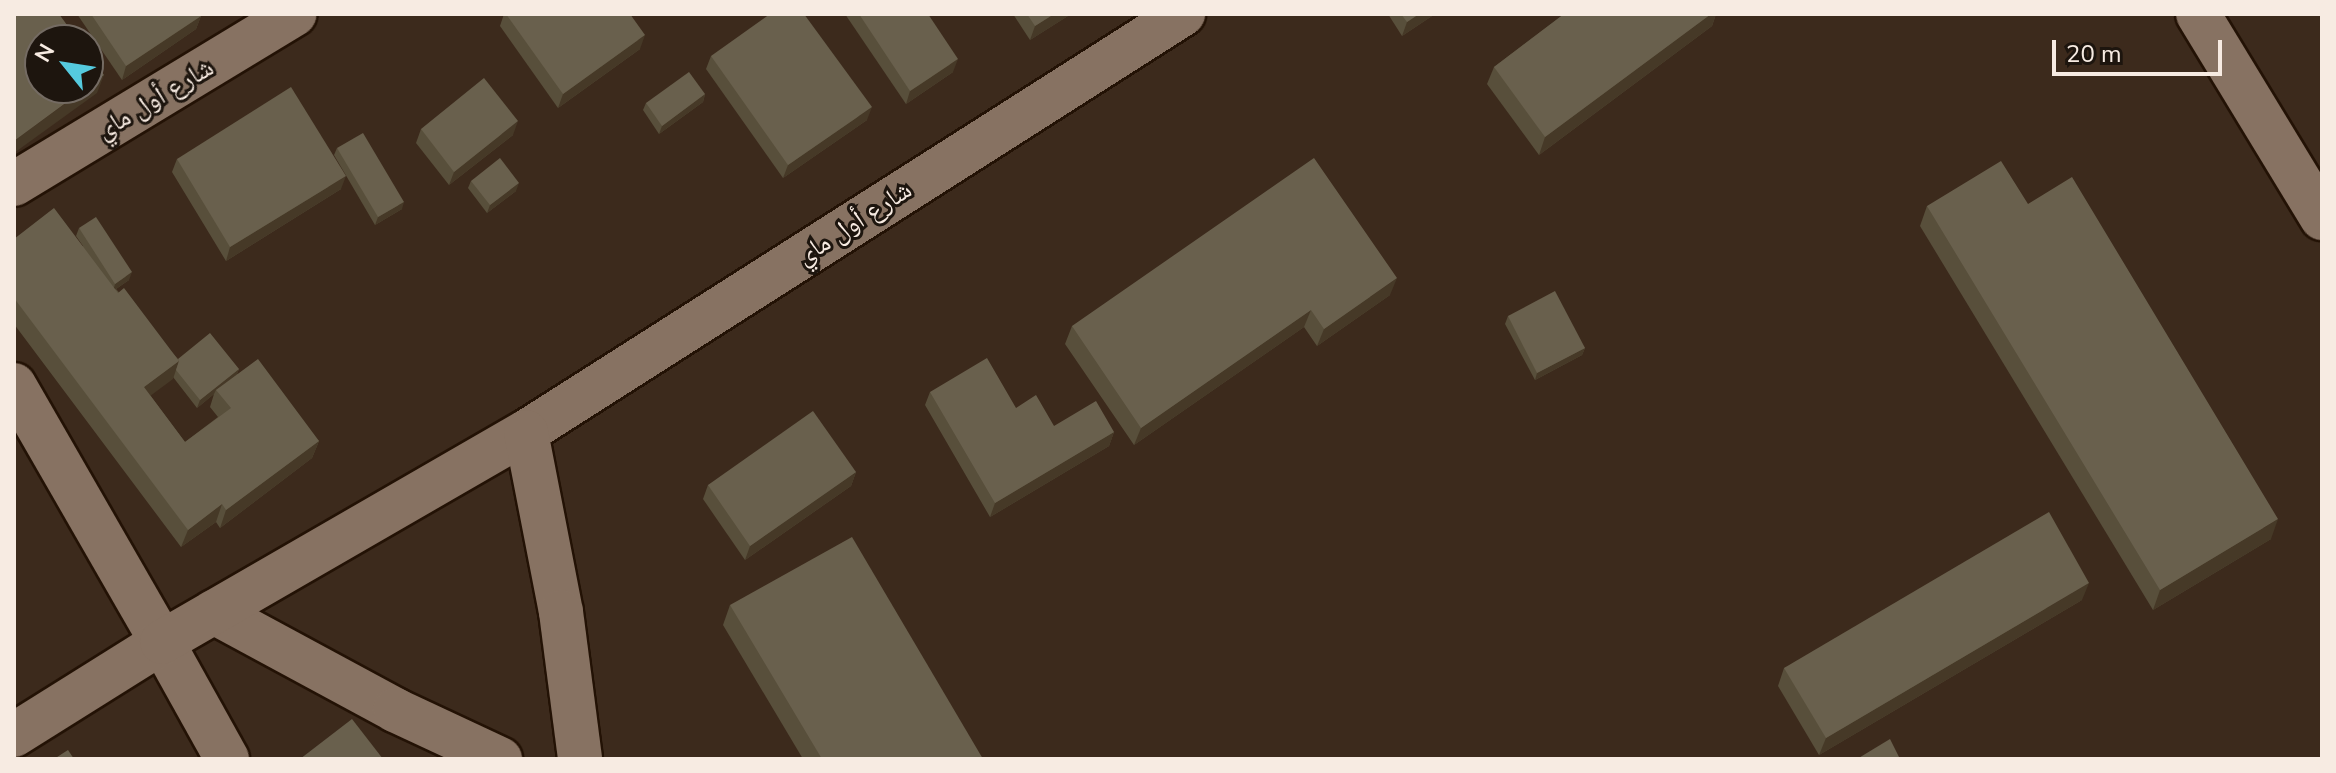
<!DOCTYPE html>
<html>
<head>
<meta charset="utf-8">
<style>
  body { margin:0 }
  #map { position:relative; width:2336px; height:773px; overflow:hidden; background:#3c2a1c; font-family:"Nunito Sans","Noto Naskh Arabic",sans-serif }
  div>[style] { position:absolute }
  .roads { filter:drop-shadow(2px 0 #231205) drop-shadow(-2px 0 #231205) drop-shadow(0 2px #231205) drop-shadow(0 -2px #231205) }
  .street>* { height:44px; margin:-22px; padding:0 22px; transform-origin:22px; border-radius:22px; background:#877262 }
  .secondary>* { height:44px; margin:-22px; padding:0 22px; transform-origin:22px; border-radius:22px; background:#877262 }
  .wall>* { inset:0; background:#584f3b }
  .shaded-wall>* { inset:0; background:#463927 }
  .building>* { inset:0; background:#69604d }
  span { translate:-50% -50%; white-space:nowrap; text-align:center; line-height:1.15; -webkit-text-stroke:6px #1d150e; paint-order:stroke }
  .street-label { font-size:26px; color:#f7ebe2 }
  .frame { position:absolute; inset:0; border:16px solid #f7ebe2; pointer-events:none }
  .north { position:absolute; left:24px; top:24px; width:80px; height:80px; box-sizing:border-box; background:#1d150e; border:2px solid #746b63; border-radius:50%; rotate:300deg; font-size:22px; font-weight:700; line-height:32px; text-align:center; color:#f7ebe2 }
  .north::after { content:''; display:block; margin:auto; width:28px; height:36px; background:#55cade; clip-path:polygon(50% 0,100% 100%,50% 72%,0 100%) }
  .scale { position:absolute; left:2052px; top:40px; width:170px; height:36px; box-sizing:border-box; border:4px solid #f7ebe2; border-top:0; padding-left:10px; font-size:24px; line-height:28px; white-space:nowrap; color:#f7ebe2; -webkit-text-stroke:6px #1d150e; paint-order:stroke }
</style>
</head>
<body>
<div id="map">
  <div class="roads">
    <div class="street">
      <div style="left:2198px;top:14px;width:239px;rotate:58.7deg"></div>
      <div style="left:14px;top:184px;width:328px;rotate:-31.2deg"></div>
      <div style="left:526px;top:432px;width:779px;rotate:-32.47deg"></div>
      <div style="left:162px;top:642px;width:134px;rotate:60.9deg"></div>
    </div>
    <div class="secondary">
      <div style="left:14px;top:385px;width:297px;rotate:60.1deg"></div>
      <div style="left:214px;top:612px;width:206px;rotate:28.4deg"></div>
      <div style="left:395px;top:710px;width:116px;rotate:25deg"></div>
      <div style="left:14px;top:735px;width:175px;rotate:-32.1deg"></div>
      <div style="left:162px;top:642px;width:420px;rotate:-30deg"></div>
      <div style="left:526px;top:432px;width:183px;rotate:79deg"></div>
      <div style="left:561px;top:612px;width:148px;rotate:82.6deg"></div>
    </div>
  </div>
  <div class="wall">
    <div style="clip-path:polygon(77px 14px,200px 14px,201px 16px,196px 29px,122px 80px)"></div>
    <div style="clip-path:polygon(504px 14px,630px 14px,640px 49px,558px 108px,500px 26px)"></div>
    <div style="clip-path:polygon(845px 14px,928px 14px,953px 72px,906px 104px)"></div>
    <div style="clip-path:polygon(1013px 14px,1071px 14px,1030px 40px)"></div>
    <div style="clip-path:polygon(1388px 14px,1435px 14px,1402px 36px)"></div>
    <div style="clip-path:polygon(1564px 14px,1716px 14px,1712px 26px,1539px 155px,1487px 84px,1494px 67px)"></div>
    <div style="clip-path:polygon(711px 56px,867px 120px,783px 178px,706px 69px)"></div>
    <div style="clip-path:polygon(705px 94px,703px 102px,659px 134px,643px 110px,646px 103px)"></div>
    <div style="clip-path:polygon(421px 129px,513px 135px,449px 185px,416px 143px)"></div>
    <div style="clip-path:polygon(337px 148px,402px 209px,375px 225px,334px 155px)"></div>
    <div style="clip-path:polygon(177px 159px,341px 189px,226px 261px,172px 172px)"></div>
    <div style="clip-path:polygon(471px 181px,516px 191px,487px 213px,468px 188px)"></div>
    <div style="clip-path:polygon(2028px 204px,2271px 539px,2153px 610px,1920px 226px,1927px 206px)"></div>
    <div style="clip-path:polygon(evenodd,79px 228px,129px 280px,116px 289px,178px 359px,239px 369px,237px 374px,319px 441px,312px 458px,220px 528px,216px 522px,181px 547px,14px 324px,14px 239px,83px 246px,76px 236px,79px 228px,173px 377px,197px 408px,214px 394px,210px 407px,218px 417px,185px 442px,150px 395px,173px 377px)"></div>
    <div style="clip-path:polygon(1390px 295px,1317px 346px,1304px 327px,1134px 445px,1065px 344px,1072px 326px)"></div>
    <div style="clip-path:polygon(1508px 316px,1585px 348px,1582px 355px,1535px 380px,1505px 324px)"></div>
    <div style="clip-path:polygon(930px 392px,1016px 408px,1054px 426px,1114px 432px,1109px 446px,990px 517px,925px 405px)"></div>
    <div style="clip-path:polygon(856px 472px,851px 486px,745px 560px,703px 499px,708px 485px)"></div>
    <div style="clip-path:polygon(2082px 600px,1819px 755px,1778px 686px,1784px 668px)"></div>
    <div style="clip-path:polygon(730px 605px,983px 759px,803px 759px,723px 625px)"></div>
  </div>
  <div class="shaded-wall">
    <div style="clip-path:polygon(1054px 14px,1071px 14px,1030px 40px,1035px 26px)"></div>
    <div style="clip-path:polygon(1419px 14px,1435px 14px,1402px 36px,1407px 22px)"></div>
    <div style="clip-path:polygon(1711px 14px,1716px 14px,1712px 26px,1539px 155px,1545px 137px)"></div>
    <div style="clip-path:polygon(201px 16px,196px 29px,122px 80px,126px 66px)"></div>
    <div style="clip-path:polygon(645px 35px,640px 49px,558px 108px,563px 94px)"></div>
    <div style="clip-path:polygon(958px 59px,953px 72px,906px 104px,910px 91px)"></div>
    <div style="clip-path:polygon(104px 75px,97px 93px,14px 153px,14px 141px)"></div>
    <div style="clip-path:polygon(705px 94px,703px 102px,659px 134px,662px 126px)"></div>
    <div style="clip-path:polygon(872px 107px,867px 120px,783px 178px,788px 165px)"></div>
    <div style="clip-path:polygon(518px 121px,513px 135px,449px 185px,454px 172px)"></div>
    <div style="clip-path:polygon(346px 176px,341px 189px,226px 261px,230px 247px)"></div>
    <div style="clip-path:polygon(519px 183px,516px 191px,487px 213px,490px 205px)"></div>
    <div style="clip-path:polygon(404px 202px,402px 209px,375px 225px,378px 217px)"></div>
    <div style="clip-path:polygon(132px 272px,129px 280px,113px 291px,115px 284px)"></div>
    <div style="clip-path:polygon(1397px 278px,1390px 295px,1317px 346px,1324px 329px)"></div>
    <div style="clip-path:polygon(1311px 310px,1304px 327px,1134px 445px,1141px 428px)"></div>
    <div style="clip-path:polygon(1585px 348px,1582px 355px,1535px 380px,1537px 373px)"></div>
    <div style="clip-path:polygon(179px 361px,173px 379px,138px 405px,144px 387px)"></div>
    <div style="clip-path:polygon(239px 369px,236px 377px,216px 390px,214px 394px,197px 408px,200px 400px)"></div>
    <div style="clip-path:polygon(1114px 432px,1109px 446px,990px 517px,995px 503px)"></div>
    <div style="clip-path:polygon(319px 441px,312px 458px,220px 528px,226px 510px)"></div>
    <div style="clip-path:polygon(856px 472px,851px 486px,745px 560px,750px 546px)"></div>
    <div style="clip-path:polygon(222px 504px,216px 522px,181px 547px,188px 530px)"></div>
    <div style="clip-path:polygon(2278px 519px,2271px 539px,2153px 610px,2160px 590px)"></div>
    <div style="clip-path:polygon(2089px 583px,2082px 600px,1819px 755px,1826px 738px)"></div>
  </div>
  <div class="building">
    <div style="clip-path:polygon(14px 14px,59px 14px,78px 40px,40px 40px,40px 88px,86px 88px,14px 141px)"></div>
    <div style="clip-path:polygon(91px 14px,200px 14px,201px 16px,126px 66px)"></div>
    <div style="clip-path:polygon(506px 14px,630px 14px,645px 35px,563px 94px)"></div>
    <div style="clip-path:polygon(770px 14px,804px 14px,872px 107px,788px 165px,711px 56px)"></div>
    <div style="clip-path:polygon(859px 14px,928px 14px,958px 59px,910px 91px)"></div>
    <div style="clip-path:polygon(1027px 14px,1054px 14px,1035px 26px)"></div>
    <div style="clip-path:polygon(1401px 14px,1419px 14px,1407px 22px)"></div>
    <div style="clip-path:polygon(1564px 14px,1711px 14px,1545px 137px,1494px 67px)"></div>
    <div style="clip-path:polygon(88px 54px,104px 75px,88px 87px)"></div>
    <div style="clip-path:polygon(689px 72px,705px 94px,662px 126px,646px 103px)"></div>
    <div style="clip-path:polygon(484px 78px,518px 121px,454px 172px,421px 129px)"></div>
    <div style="clip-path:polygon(291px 87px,346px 176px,230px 247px,177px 159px)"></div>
    <div style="clip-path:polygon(363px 133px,404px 202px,378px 217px,337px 148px)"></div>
    <div style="clip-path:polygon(500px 158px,519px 183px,490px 205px,471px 181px)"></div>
    <div style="clip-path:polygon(1314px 158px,1397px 278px,1324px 329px,1311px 310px,1141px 428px,1072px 326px)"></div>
    <div style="clip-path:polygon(2001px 161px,2028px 204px,2072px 177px,2278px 519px,2160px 590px,1927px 206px)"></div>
    <div style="clip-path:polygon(54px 208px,118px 293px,124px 288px,179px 361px,144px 387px,185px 442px,231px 408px,216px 390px,258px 359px,319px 441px,226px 510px,222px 504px,188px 530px,14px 298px,14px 239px)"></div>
    <div style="clip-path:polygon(96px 217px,132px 272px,115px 284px,79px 228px)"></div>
    <div style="clip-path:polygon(1555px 291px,1585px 348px,1537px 373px,1508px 316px)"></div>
    <div style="clip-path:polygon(210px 333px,239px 369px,200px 400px,176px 370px,179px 361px,178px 359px)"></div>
    <div style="clip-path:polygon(987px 358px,1016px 408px,1036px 395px,1054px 426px,1096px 401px,1114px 432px,995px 503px,930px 392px)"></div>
    <div style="clip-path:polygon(813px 411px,856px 472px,750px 546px,708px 485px)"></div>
    <div style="clip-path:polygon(2049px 512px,2089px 583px,1826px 738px,1784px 668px)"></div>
    <div style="clip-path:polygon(852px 537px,983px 759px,822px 759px,730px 605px)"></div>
    <div style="clip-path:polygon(352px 719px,383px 759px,300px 759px)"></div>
    <div style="clip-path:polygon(1890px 739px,1900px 759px,1857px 759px)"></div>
    <div style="clip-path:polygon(68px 750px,74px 759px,54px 759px)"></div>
  </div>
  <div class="street-label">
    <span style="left:155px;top:99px;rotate:-31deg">شارع أول ماي</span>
    <span style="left:854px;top:223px;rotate:-33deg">شارع أول ماي</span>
  </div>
  <div class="frame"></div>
  <div class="north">N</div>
  <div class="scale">20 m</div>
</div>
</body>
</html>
